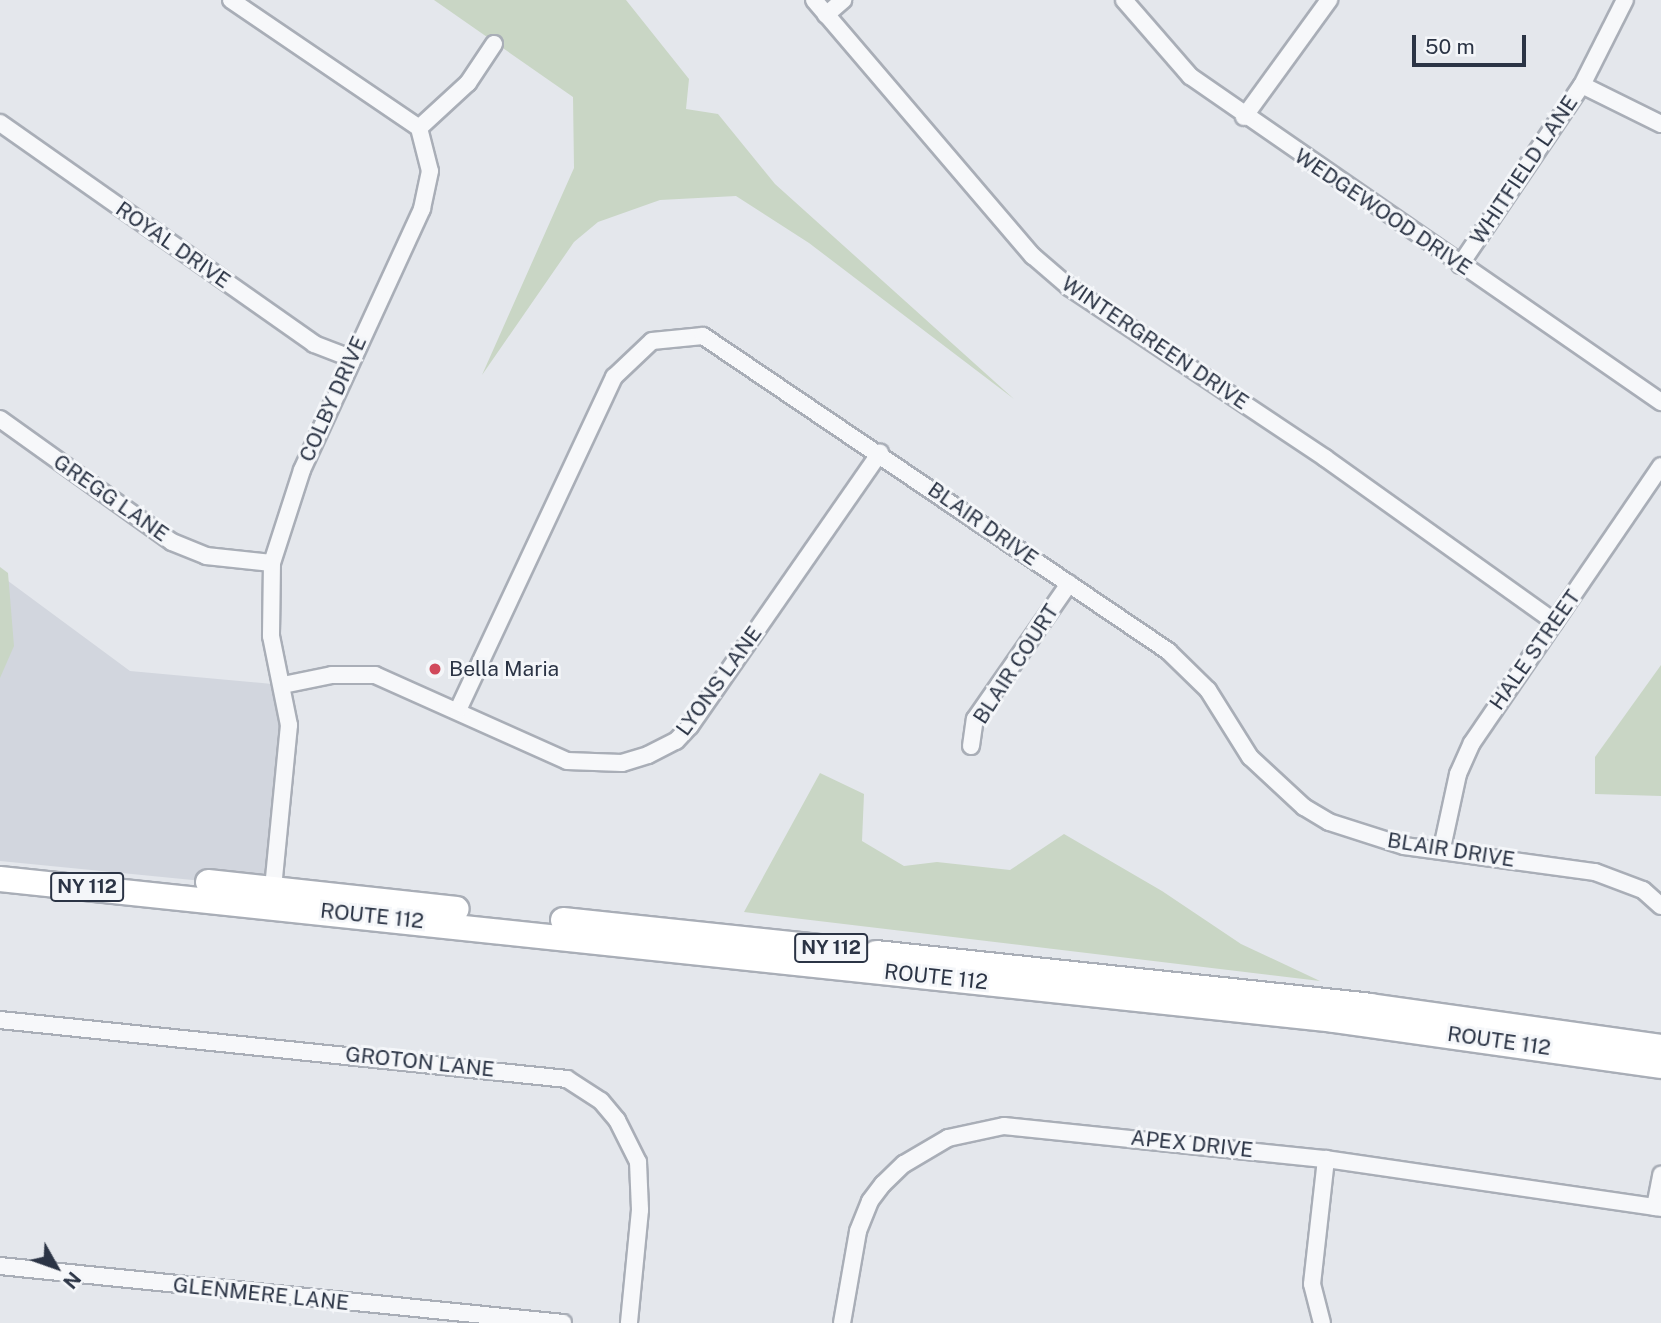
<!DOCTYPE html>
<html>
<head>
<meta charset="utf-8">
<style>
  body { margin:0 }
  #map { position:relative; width:1661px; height:1323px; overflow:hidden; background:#e4e7ec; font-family:"Public Sans",sans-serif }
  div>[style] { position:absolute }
  .built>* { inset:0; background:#d2d6de }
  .green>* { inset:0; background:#c9d6c5 }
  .roads { filter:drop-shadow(2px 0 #a9aeb7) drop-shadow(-2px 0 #a9aeb7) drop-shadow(0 2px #a9aeb7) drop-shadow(0 -2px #a9aeb7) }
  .minor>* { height:16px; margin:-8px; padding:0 8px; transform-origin:8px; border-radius:8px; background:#f7f8fa }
  .primary>* { height:24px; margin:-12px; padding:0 12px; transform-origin:12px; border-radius:12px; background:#fff }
  .dots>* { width:19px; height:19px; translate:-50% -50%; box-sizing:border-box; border:4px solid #f4f6f9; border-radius:50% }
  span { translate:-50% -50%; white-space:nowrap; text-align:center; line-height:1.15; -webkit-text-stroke:6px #f4f6f9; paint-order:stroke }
  .shield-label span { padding:2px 5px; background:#f4f6f9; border:2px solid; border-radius:5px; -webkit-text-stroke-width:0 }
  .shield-label { font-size:19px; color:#2b3445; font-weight:700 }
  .street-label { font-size:21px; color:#2b3445 }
  .poi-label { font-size:21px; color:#2b3445 }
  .left { translate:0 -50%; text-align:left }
  .north { position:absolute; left:21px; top:1232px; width:70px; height:70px; -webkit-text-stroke:5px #f4f6f9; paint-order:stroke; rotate:130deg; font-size:19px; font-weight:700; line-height:28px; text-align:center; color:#2b3445 }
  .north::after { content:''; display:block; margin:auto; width:24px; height:32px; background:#2b3445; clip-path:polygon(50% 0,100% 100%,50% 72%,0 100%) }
  .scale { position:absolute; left:1412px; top:35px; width:114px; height:32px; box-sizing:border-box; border:4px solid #2b3445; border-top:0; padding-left:9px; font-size:21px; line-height:24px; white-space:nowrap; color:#2b3445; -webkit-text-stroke:5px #f4f6f9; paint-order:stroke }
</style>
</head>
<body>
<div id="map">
  <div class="built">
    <div style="clip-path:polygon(0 575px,130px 671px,283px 685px,273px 888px,0 861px)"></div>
  </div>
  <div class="green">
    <div style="clip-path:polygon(434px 0,626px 0,689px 79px,686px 109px,718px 114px,775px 184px,1014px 399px,809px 243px,736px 196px,660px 200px,598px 222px,574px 242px,482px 375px,574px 168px,573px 97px)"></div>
    <div style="clip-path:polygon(0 567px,8px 573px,14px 646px,0 678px)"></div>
    <div style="clip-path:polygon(1661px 665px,1661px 796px,1595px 794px,1595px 757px)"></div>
    <div style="clip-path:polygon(820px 773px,864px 794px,862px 841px,904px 866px,937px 862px,1010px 870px,1064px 834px,1162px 891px,1241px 944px,1320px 981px,744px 912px)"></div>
  </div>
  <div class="roads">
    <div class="minor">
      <div style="left:231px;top:0;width:227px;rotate:34.2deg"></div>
      <div style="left:419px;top:128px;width:44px;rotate:75.7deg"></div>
      <div style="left:430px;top:171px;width:39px;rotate:102deg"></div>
      <div style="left:422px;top:209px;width:287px;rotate:114.7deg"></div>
      <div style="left:302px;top:470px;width:98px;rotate:107.9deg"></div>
      <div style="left:272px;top:563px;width:73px;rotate:90.8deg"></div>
      <div style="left:271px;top:636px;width:91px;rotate:78.6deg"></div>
      <div style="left:289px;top:725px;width:173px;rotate:95.6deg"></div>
      <div style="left:814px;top:0;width:337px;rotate:49.5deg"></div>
      <div style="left:1033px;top:256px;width:48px;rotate:40.7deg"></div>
      <div style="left:1069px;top:287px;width:308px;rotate:33.7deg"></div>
      <div style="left:1325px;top:458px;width:282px;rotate:35.5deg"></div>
      <div style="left:1124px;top:0;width:101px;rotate:49deg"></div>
      <div style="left:1190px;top:76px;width:573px;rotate:34.69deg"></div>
      <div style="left:826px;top:15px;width:23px;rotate:-41deg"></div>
      <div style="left:1582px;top:85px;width:88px;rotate:26.3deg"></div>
      <div style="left:1244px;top:117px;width:145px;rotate:-54deg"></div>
      <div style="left:0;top:123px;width:384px;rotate:35.1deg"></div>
      <div style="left:314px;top:344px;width:40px;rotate:21deg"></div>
      <div style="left:419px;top:128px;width:67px;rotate:-42.6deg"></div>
      <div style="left:468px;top:83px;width:47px;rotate:-56.3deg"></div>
      <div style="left:1460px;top:265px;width:217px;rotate:-55.9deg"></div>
      <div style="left:1582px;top:85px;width:95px;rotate:-63.2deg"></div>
      <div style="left:0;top:419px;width:211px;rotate:35.6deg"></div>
      <div style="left:172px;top:542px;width:37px;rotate:22deg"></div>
      <div style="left:206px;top:556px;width:66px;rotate:6.1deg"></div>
      <div style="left:283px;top:685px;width:50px;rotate:-11.5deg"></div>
      <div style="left:332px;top:675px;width:43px"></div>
      <div style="left:375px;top:675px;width:210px;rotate:24.1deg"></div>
      <div style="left:567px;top:761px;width:55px;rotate:2.1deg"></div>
      <div style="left:622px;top:763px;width:27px;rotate:-17deg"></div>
      <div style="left:648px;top:755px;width:31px;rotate:-27deg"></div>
      <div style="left:676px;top:741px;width:21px;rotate:-47deg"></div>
      <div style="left:690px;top:726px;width:333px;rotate:-55.2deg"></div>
      <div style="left:458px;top:710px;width:368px;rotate:-64.9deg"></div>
      <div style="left:614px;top:377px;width:52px;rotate:-43.5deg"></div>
      <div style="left:652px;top:341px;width:51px;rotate:-5.6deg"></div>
      <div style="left:703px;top:336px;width:562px;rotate:34.11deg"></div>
      <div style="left:1168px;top:651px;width:56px;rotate:44.3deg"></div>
      <div style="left:1208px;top:690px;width:79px;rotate:57.9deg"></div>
      <div style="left:1250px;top:757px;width:74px;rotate:42.8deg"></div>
      <div style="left:1304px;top:807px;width:29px;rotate:31deg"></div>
      <div style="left:1329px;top:822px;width:79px;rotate:17.7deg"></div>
      <div style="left:1404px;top:846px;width:193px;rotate:7.8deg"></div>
      <div style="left:1595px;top:872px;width:51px;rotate:20.6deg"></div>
      <div style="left:1643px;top:890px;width:24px;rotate:42deg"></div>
      <div style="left:971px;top:746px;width:27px;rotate:-82deg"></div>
      <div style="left:975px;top:719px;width:165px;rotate:-55.2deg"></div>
      <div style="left:1442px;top:848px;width:76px;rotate:-77.8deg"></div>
      <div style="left:1458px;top:774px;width:34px;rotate:-66deg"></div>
      <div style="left:1472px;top:743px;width:335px;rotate:-55.7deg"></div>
      <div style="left:0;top:1020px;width:570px;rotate:5.94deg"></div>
      <div style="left:567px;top:1079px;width:40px;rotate:32.9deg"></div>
      <div style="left:601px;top:1101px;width:25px;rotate:50deg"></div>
      <div style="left:617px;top:1120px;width:47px;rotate:63.4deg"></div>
      <div style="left:638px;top:1162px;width:48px;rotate:87.6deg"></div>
      <div style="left:640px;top:1210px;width:114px;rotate:95.6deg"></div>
      <div style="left:1655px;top:1207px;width:33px;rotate:-79deg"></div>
      <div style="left:0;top:1266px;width:566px;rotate:5.78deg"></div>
      <div style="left:842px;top:1323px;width:93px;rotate:-80.1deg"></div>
      <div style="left:858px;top:1231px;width:32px;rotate:-68deg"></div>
      <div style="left:870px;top:1201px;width:21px;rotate:-53deg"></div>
      <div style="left:883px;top:1184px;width:29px;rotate:-44deg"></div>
      <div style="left:904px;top:1164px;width:51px;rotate:-30.6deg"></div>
      <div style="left:948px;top:1138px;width:57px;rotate:-12.1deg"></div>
      <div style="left:1004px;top:1126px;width:324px;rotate:5.9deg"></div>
      <div style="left:1326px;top:1159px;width:339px;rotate:8.3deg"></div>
      <div style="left:1322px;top:1323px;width:40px;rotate:-104.4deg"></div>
      <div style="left:1312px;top:1284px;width:126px;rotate:-83.6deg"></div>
    </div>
    <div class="primary">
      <div style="left:0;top:879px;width:1341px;rotate:6.03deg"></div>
      <div style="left:1334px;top:1020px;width:330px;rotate:8deg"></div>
      <div style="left:208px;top:882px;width:250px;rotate:6.2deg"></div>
      <div style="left:563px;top:920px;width:279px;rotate:6deg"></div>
      <div style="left:876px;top:953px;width:497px;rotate:6.1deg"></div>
      <div style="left:1370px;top:1006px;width:294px;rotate:8deg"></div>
    </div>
  </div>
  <div class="dots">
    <div style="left:435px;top:669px;background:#d1495b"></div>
  </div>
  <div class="shield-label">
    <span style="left:87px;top:887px">NY 112</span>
    <span style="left:831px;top:948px">NY 112</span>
  </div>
  <div class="street-label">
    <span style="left:1524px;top:170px;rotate:-56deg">WHITFIELD LANE</span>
    <span style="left:1383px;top:212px;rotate:34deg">WEDGEWOOD DRIVE</span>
    <span style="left:173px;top:245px;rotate:35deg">ROYAL DRIVE</span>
    <span style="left:1155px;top:343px;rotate:34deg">WINTERGREEN DRIVE</span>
    <span style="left:333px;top:399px;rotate:-66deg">COLBY DRIVE</span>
    <span style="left:111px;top:498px;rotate:35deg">GREGG LANE</span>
    <span style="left:983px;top:524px;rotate:35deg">BLAIR DRIVE</span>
    <span style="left:1535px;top:650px;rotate:-55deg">HALE STREET</span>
    <span style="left:1016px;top:664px;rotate:-57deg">BLAIR COURT</span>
    <span style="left:719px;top:681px;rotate:-54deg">LYONS LANE</span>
    <span style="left:1451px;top:850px;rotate:9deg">BLAIR DRIVE</span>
    <span style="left:372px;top:916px;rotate:6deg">ROUTE 112</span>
    <span style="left:936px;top:977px;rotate:6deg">ROUTE 112</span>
    <span style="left:1499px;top:1041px;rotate:8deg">ROUTE 112</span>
    <span style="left:420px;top:1062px;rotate:6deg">GROTON LANE</span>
    <span style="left:1192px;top:1144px;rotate:6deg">APEX DRIVE</span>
    <span style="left:261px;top:1294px;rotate:6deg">GLENMERE LANE</span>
  </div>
  <div class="poi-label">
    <span class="left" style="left:449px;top:669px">Bella Maria</span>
  </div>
  <div class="north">N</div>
  <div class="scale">50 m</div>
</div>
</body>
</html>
